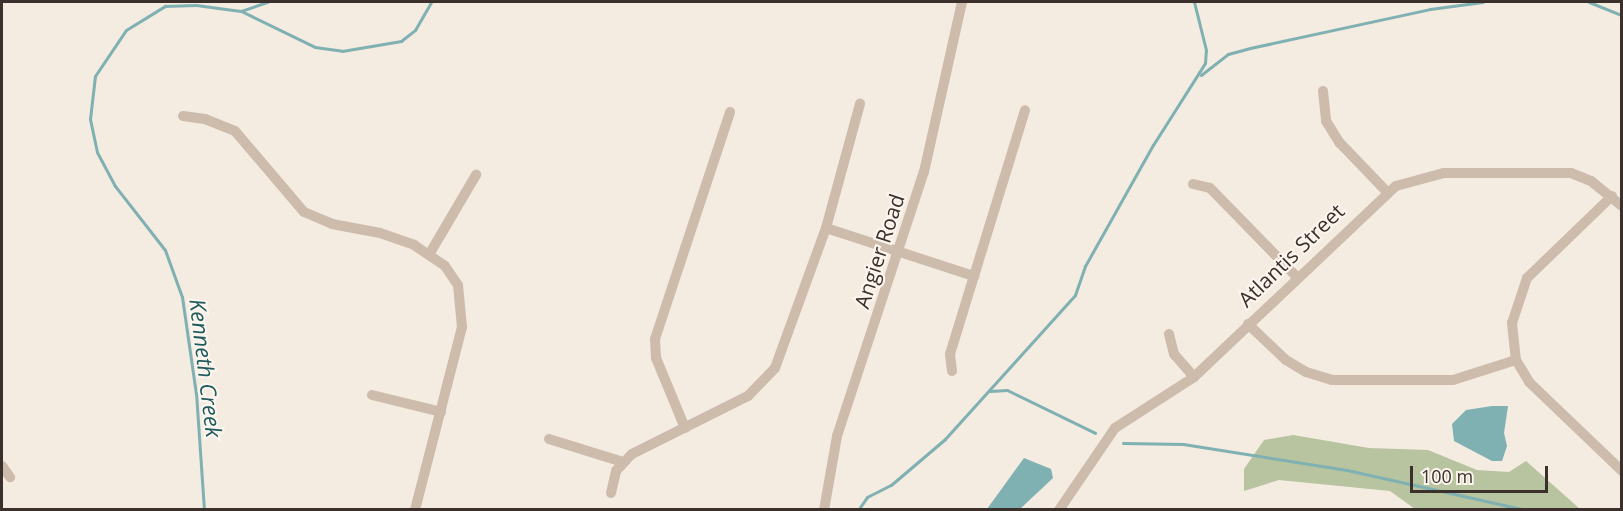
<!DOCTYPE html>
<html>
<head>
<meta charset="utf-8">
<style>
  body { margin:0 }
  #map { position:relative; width:1623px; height:511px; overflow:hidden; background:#f4ebe1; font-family:"Open Sans",sans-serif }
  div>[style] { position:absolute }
  .green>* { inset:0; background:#b8c4a0 }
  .water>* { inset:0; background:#7fb0b2 }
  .stream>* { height:3px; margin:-1.5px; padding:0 1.5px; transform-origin:1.5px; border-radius:1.5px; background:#7fb0b2 }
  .minor>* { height:10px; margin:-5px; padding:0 5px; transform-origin:5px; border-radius:5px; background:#cdbbac }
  span { translate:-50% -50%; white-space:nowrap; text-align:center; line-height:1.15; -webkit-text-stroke:4.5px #fbf5ee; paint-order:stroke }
  .street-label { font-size:21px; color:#3b302b }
  .water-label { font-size:22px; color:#1f5a5e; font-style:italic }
  .frame { position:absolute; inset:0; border:3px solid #3b302b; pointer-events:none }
  .scale { position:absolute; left:1410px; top:466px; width:138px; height:27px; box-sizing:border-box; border:3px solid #3b302b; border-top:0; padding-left:8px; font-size:18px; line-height:21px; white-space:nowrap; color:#3b302b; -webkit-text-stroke:4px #fbf5ee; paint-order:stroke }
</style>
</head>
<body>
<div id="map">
  <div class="green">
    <div style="clip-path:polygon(1293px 435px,1369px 448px,1428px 450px,1477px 470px,1509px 472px,1526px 461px,1580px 509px,1415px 509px,1390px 491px,1279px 480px,1244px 491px,1244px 469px,1264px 440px)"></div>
  </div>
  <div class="water">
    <div style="clip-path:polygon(1492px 406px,1508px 406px,1504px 433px,1507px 446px,1502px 461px,1492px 461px,1454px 441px,1452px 424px,1466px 410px)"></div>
    <div style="clip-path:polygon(1024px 458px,1051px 469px,1053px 478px,1020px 509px,987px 509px)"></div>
  </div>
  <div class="stream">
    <div style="left:1589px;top:2px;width:35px;rotate:22deg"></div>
    <div style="left:241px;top:11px;width:28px;rotate:-19deg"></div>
    <div style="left:1201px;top:75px;width:34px;rotate:-38deg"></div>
    <div style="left:1228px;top:54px;width:23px;rotate:-15deg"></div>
    <div style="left:1250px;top:48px;width:184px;rotate:-12.2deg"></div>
    <div style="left:1430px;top:9px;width:53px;rotate:-7.5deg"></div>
    <div style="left:990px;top:391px;width:17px;rotate:-3deg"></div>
    <div style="left:1007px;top:390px;width:98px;rotate:26deg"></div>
    <div style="left:1123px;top:443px;width:60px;rotate:1deg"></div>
    <div style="left:1183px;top:444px;width:166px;rotate:9deg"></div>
    <div style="left:1347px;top:470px;width:183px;rotate:12.6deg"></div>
    <div style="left:204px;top:510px;width:116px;rotate:-93.9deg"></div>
    <div style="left:196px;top:394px;width:98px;rotate:-98.2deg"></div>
    <div style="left:182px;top:297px;width:50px;rotate:-109.9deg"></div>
    <div style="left:165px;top:250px;width:81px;rotate:-128deg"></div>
    <div style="left:115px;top:186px;width:38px;rotate:-118deg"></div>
    <div style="left:97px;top:152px;width:34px;rotate:-102deg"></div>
    <div style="left:90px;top:119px;width:43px;rotate:-83.4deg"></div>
    <div style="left:95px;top:76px;width:55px;rotate:-56deg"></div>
    <div style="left:126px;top:30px;width:46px;rotate:-31.6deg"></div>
    <div style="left:165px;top:6px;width:31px;rotate:-2deg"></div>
    <div style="left:196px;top:5px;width:45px;rotate:7.6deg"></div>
    <div style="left:241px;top:11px;width:82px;rotate:25.9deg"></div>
    <div style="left:315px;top:47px;width:27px;rotate:8deg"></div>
    <div style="left:342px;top:51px;width:60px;rotate:-9.6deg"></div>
    <div style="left:401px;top:41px;width:18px;rotate:-38deg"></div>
    <div style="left:415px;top:30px;width:32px;rotate:-60deg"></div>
    <div style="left:858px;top:510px;width:16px;rotate:-55deg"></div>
    <div style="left:867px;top:497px;width:27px;rotate:-27deg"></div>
    <div style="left:891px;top:485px;width:71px;rotate:-40.4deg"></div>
    <div style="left:945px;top:439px;width:194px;rotate:-47.9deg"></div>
    <div style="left:1075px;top:295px;width:31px;rotate:-71deg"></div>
    <div style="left:1085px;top:266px;width:139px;rotate:-60.7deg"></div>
    <div style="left:1153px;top:145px;width:97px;rotate:-57.6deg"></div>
    <div style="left:1205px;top:63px;width:13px;rotate:-86deg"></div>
    <div style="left:1206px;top:50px;width:49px;rotate:-104deg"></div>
  </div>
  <div class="minor">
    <div style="left:1323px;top:91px;width:30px;rotate:84deg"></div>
    <div style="left:1326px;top:121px;width:26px;rotate:58deg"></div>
    <div style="left:1340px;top:143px;width:68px;rotate:46.2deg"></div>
    <div style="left:183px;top:116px;width:22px;rotate:8deg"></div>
    <div style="left:205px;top:119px;width:32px;rotate:22deg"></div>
    <div style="left:235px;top:131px;width:106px;rotate:49.6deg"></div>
    <div style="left:304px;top:212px;width:30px;rotate:23deg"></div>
    <div style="left:332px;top:224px;width:49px;rotate:10.6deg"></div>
    <div style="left:380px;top:233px;width:36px;rotate:19deg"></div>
    <div style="left:414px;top:245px;width:37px;rotate:34deg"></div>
    <div style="left:445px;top:266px;width:23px;rotate:56deg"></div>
    <div style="left:458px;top:285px;width:42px;rotate:84.6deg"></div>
    <div style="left:462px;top:327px;width:189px;rotate:104.4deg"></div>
    <div style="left:1193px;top:184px;width:17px;rotate:13deg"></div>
    <div style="left:1210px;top:188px;width:124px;rotate:45.7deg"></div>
    <div style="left:1612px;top:196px;width:118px;rotate:136deg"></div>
    <div style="left:1527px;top:278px;width:47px;rotate:108.4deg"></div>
    <div style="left:1512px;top:323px;width:37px;rotate:84deg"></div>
    <div style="left:1516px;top:360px;width:26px;rotate:59deg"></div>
    <div style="left:1529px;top:382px;width:129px;rotate:43.7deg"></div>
    <div style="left:826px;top:228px;width:156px;rotate:18deg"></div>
    <div style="left:430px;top:253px;width:91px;rotate:-59.5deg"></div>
    <div style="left:1248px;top:324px;width:52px;rotate:43.5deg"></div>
    <div style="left:1286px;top:360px;width:23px;rotate:31deg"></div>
    <div style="left:1306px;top:372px;width:27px;rotate:17deg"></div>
    <div style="left:1332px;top:380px;width:121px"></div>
    <div style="left:1453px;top:380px;width:66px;rotate:-17.6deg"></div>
    <div style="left:1169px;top:334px;width:21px;rotate:76deg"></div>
    <div style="left:1174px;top:354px;width:30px;rotate:49deg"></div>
    <div style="left:952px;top:371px;width:17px;rotate:-97deg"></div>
    <div style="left:950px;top:354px;width:255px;rotate:-72.9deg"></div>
    <div style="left:372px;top:395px;width:71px;rotate:13.8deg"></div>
    <div style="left:685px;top:428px;width:76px;rotate:-112.5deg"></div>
    <div style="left:656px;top:358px;width:19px;rotate:-93deg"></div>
    <div style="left:655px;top:339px;width:239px;rotate:-71.7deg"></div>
    <div style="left:549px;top:439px;width:77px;rotate:17.3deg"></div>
    <div style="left:2px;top:466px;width:14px;rotate:54deg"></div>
    <div style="left:611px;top:493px;width:23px;rotate:-77deg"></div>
    <div style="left:616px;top:471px;width:23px;rotate:-47deg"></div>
    <div style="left:632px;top:454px;width:130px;rotate:-26.6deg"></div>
    <div style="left:748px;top:396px;width:39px;rotate:-46deg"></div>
    <div style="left:775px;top:368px;width:149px;rotate:-70deg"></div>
    <div style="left:826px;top:228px;width:129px;rotate:-74.7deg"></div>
    <div style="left:824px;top:510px;width:75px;rotate:-80deg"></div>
    <div style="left:837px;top:436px;width:278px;rotate:-71.8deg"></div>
    <div style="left:924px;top:172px;width:174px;rotate:-77.4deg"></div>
    <div style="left:1059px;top:510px;width:99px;rotate:-55.7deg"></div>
    <div style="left:1115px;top:428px;width:94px;rotate:-32.8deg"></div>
    <div style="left:1194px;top:377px;width:278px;rotate:-43.4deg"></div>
    <div style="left:1396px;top:186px;width:50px;rotate:-15.2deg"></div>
    <div style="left:1444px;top:173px;width:127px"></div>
    <div style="left:1571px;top:173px;width:22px;rotate:22deg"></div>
    <div style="left:1591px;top:181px;width:40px;rotate:39deg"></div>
  </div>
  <div class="street-label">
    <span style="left:879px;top:251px;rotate:-72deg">Angier Road</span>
    <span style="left:1291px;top:255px;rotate:-44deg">Atlantis Street</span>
  </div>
  <div class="water-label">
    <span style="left:206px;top:368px;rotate:83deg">Kenneth Creek</span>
  </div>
  <div class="frame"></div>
  <div class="scale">100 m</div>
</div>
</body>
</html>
